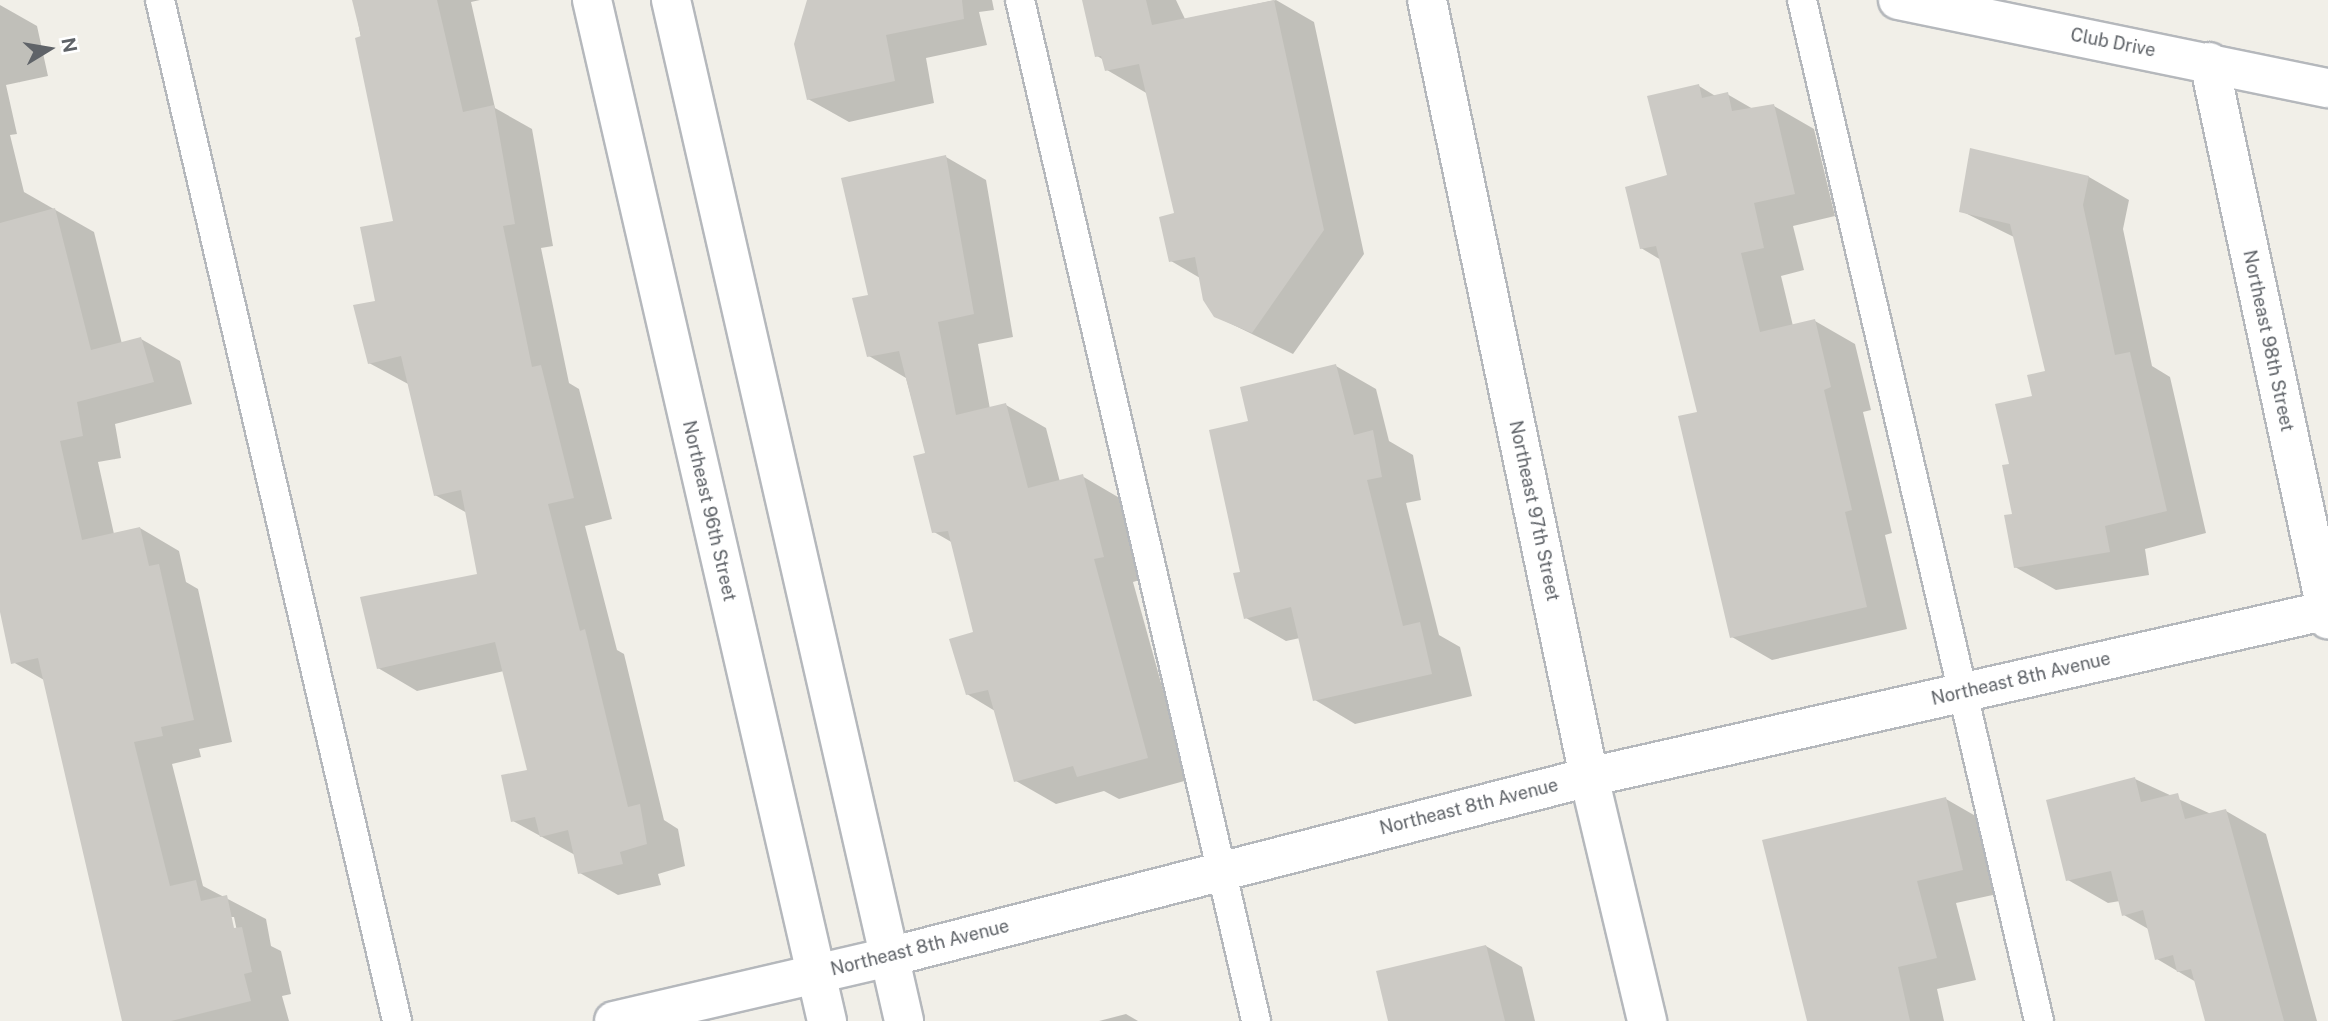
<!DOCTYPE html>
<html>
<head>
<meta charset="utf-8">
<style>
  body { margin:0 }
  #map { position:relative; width:2328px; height:1021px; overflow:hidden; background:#f1efe8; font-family:"Public Sans",sans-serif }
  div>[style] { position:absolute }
  .shadow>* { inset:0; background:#0003 }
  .building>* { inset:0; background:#cccac5 }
  .roads { filter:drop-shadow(2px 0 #b5b8bc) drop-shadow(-2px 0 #b5b8bc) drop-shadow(0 2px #b5b8bc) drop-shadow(0 -2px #b5b8bc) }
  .service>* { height:28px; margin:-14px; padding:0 14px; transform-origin:14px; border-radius:14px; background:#fff }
  .minor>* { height:38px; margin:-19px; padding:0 19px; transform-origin:19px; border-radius:19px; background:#fff }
  .tertiary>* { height:38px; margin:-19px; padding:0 19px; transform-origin:19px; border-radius:19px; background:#fff }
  span { translate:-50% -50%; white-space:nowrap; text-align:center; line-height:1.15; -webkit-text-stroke:7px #fff; paint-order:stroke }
  .street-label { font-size:18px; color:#5f6368 }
  .north { position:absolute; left:14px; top:14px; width:70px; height:70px; -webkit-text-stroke:5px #fff; paint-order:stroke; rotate:79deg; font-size:19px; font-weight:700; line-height:28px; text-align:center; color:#5f6368 }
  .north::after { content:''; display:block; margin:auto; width:24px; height:32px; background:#5f6368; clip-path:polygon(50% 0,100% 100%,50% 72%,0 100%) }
</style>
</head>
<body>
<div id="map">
  <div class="shadow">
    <div style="clip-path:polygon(354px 0,480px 0,471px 2px,495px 108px,532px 129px,553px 246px,541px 248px,569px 383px,579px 389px,612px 519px,585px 526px,617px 650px,624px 654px,664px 820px,678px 829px,685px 866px,658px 874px,661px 885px,618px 895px,580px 873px,575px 855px,513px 821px,529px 771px,504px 671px,417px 691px,378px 668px,479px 575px,467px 513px,435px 495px,410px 385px,369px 363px,395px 222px)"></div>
    <div style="clip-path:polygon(812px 0,992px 0,994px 10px,979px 12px,987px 45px,926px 58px,934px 103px,849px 122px,808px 99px)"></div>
    <div style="clip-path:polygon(1084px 0,1176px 0,1185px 19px,1276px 0,1314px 22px,1364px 254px,1293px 354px,1215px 316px,1200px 278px,1171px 261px,1176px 214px,1148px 94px,1107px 70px,1104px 60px,1097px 56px)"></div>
    <div style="clip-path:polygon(evenodd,0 5px,37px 26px,48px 76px,6px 85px,17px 134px,10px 135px,24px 192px,94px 232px,122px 344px,141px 339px,180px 361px,192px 404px,115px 424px,121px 458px,98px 462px,114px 534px,140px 528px,179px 551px,186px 582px,198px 589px,232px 742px,199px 749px,201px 757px,172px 764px,203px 886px,266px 919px,271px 946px,281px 951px,291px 994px,282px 996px,289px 1021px,124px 1021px,44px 680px,13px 662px,0 604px,0 5px,230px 917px,234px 917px,238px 936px,234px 937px,230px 917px)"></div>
    <div style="clip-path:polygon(1699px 86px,1717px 97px,1727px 94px,1753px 109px,1774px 106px,1814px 129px,1835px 216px,1793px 226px,1804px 270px,1781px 276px,1793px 326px,1815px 321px,1855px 344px,1871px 410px,1863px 412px,1892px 533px,1885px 535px,1907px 629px,1772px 660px,1732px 637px,1699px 413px,1661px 260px,1641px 248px)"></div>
    <div style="clip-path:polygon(1972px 151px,2089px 177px,2129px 200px,2123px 229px,2152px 366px,2170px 377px,2206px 533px,2145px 549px,2149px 575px,2056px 590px,2015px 567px,2012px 465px,2047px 372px,2016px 238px,1961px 211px)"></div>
    <div style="clip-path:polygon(946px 157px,986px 180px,1013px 337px,978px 344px,990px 409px,1006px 405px,1046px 428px,1060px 482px,1082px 476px,1123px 500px,1143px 579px,1133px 582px,1188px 780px,1119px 799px,1104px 791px,1056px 804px,1016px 781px,995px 711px,967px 694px,975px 633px,953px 543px,934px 532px,927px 454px,906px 378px,869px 356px,871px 296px)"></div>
    <div style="clip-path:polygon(1336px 366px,1376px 389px,1389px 441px,1413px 455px,1421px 500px,1406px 503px,1439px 635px,1460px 647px,1472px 696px,1355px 724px,1315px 700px,1300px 638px,1286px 641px,1246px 618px,1242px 573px,1250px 423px)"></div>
    <div style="clip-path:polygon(2135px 779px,2211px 814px,2226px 811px,2266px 834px,2317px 1021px,2206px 1021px,2196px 982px,2157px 959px,2150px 930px,2124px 915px,2120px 901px,2108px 903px,2068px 880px)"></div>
    <div style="clip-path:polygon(1946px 799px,1986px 822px,2002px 893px,1956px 903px,1976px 980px,1937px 989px,1944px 1021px,1808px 1021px)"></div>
    <div style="clip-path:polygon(1486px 946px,1522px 967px,1535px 1021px,1390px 1021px)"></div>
    <div style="clip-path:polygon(1126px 1014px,1138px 1021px,1099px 1021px)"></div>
  </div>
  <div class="building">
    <div style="clip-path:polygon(352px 0,437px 0,463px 112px,494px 105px,515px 224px,503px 226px,532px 367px,541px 365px,574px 498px,548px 504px,580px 631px,585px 629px,628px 807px,640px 804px,647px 844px,620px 852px,623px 864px,578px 874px,568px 830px,540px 837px,535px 817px,511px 822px,501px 775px,527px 770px,495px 642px,377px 669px,360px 597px,477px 574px,461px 490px,434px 496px,401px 356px,368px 364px,353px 305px,375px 301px,360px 227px,393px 221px,355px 38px,361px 36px)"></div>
    <div style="clip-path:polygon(807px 0,962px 0,964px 19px,886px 35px,895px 81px,807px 100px,794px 44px)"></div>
    <div style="clip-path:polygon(1082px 0,1146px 0,1152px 25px,1274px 0,1324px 230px,1252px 333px,1214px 317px,1203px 300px,1195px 257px,1169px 262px,1159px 217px,1174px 213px,1139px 64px,1105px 71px,1101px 56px,1095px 57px)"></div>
    <div style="clip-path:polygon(1699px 84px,1702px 98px,1728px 92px,1732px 111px,1774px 104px,1795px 194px,1754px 203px,1764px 248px,1741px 253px,1760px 332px,1815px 319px,1831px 387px,1824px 390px,1852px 510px,1845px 512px,1867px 607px,1730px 638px,1678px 416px,1697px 412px,1656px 246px,1640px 249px,1625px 187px,1667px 175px,1647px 96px)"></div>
    <div style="clip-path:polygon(1970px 148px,2089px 176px,2083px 205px,2115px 355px,2130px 352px,2167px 511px,2105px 526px,2110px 552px,2014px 568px,2004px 515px,2012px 514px,2002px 465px,2009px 464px,1995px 404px,2032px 396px,2027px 375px,2045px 371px,2010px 224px,1959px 212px)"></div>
    <div style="clip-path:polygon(946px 155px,974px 314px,938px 322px,956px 415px,1006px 403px,1028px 488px,1083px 474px,1104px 557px,1094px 559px,1148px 758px,1077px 777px,1073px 766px,1014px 782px,988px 690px,966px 695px,949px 639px,973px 632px,948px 531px,932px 533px,913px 456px,925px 453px,899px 351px,867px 357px,852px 298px,868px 295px,841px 178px)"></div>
    <div style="clip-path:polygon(55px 208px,91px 350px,141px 337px,154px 382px,77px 402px,83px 436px,60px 441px,82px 540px,140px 527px,149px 566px,159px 564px,194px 720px,161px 727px,163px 736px,134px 742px,170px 886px,196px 880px,201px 901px,227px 895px,234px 928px,242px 927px,252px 972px,244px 974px,251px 1001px,171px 1021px,122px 1021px,38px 658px,11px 664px,0 612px,0 223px)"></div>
    <div style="clip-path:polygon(1336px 364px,1354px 435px,1373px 430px,1382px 477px,1367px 480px,1403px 626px,1420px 622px,1432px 674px,1313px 701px,1291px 607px,1244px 619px,1233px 573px,1240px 572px,1209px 430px,1248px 421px,1240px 387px)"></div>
    <div style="clip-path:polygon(2135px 777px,2141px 802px,2178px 793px,2185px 819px,2226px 809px,2284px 1021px,2205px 1021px,2191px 969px,2177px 972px,2173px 955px,2155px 960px,2143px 910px,2122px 916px,2111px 871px,2066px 881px,2046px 800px)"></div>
    <div style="clip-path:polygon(1946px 797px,1963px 870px,1917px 881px,1937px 958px,1898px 967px,1910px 1021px,1807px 1021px,1762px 840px)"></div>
    <div style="clip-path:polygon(1486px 945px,1505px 1021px,1388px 1021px,1376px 971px)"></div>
  </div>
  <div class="roads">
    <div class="service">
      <div style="left:160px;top:0;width:1048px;rotate:76.93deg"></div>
      <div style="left:1020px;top:0;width:1048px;rotate:76.98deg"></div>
      <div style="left:1802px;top:0;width:1048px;rotate:76.93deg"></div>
    </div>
    <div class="minor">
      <div style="left:1427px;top:0;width:794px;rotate:78.22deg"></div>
      <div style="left:1589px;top:777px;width:251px;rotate:76.6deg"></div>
      <div style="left:1898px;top:0;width:439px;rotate:11.6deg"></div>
      <div style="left:2209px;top:62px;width:570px;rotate:77.94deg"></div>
      <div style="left:614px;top:1021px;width:282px;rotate:-13.1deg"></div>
      <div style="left:889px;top:957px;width:723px;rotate:-14.42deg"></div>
      <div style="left:1589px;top:777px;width:758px;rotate:-12.73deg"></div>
    </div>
    <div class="tertiary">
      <div style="left:592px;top:0;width:1048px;rotate:77.04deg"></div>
      <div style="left:671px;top:0;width:1047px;rotate:77.14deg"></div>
    </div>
  </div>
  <div class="street-label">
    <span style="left:2113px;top:43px;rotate:11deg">Club Drive</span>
    <span style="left:2268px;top:341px;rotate:78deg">Northeast 98th Street</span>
    <span style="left:709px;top:511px;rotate:77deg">Northeast 96th Street</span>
    <span style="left:1534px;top:511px;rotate:78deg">Northeast 97th Street</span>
    <span style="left:2021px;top:679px;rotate:-13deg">Northeast 8th Avenue</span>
    <span style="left:1469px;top:807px;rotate:-14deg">Northeast 8th Avenue</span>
    <span style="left:920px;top:948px;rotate:-14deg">Northeast 8th Avenue</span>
  </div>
  <div class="north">N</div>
</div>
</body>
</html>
